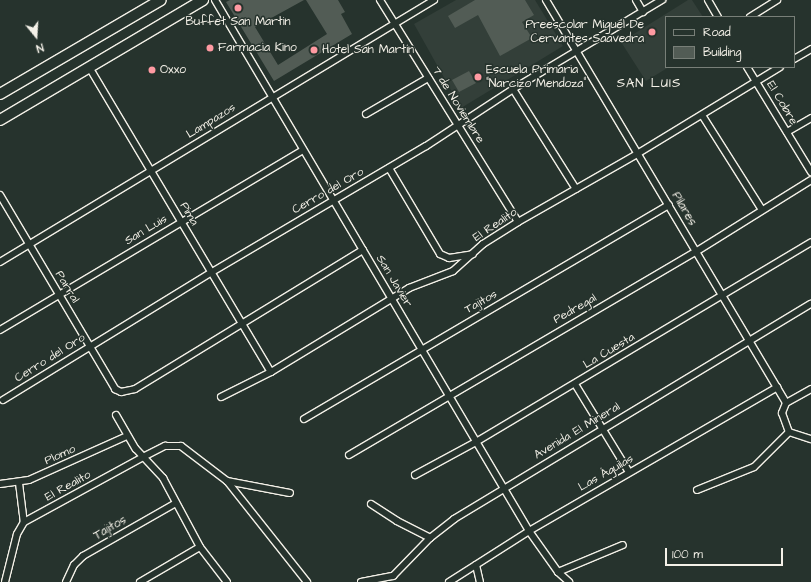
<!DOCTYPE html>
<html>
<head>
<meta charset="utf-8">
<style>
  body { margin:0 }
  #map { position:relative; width:811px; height:582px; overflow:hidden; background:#26332d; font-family:"Architects Daughter",sans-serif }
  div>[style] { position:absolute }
  .built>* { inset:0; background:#333f39 }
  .building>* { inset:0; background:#525c55 }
  .roads { filter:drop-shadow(1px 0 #f4f1e8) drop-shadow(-1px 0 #f4f1e8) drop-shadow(0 1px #f4f1e8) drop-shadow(0 -1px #f4f1e8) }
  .street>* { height:6px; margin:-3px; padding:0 3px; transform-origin:3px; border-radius:3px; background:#26332d }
  .primary>* { height:10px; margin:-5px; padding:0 5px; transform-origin:5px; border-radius:5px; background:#26332d }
  .dots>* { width:11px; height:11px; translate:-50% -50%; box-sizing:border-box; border:2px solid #26332d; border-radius:50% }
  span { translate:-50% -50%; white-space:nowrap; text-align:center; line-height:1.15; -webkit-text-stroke:3px #26332d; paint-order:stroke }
  .poi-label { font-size:12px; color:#f4f1e8 }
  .right { translate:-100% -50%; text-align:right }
  .left { translate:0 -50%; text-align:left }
  .street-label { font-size:12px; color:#f4f1e8 }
  .neighbourhood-label { font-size:13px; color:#f4f1e8; letter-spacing:1px }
  .legend { position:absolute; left:665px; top:16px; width:130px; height:52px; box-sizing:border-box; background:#26332d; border:1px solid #787f78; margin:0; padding:5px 7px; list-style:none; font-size:12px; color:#f4f1e8 }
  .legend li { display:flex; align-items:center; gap:8px; height:20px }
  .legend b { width:20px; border:1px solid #787f78 }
  .north { position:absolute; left:16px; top:16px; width:40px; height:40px; -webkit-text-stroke:3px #26332d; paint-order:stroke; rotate:162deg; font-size:11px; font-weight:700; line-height:16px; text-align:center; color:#f4f1e8 }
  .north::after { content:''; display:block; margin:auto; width:14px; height:18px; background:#f4f1e8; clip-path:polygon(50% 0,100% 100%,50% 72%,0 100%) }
  .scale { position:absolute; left:665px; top:548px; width:118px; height:18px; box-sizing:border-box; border:2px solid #f4f1e8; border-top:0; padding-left:5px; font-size:12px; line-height:14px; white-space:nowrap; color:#f4f1e8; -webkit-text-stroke:3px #26332d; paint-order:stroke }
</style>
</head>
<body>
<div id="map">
  <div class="built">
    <div style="clip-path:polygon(456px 0,535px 0,563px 46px,461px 108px,414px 24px)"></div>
    <div style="clip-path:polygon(688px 0,692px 0,703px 17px,666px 17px,666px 67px,669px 67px,646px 81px,621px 42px)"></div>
  </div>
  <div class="building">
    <div style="clip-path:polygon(230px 0,304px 0,255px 27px,278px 65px,327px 34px,306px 0,338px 0,345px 12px,341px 14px,352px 34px,274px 81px,226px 2px)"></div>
    <div style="clip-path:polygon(475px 0,525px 0,534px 15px,522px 22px,532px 38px,500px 56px,478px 15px,455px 28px,448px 16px)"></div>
    <div style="clip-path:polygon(469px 71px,476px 83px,459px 92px,452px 80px)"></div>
  </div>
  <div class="roads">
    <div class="street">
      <div style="left:215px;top:0;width:617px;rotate:59.4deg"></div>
      <div style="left:529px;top:531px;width:50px;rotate:54.7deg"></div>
      <div style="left:558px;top:572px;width:15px;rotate:42deg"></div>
      <div style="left:380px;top:0;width:261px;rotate:58.1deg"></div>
      <div style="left:546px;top:0;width:469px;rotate:59.2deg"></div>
      <div style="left:786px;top:403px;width:11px;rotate:112deg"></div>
      <div style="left:782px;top:413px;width:20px;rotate:70deg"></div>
      <div style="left:636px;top:0;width:14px;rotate:60deg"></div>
      <div style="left:708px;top:0;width:20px;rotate:60deg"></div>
      <div style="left:750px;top:17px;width:32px;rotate:-32deg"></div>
      <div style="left:794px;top:59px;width:20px;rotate:-30deg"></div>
      <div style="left:89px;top:67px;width:355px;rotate:59.2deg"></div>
      <div style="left:747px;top:67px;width:123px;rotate:58.6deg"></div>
      <div style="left:513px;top:89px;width:118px;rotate:57.8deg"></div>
      <div style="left:366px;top:114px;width:72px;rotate:-30.1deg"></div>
      <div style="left:702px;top:115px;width:112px;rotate:57.7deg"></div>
      <div style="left:787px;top:132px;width:28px;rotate:-30deg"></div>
      <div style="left:389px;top:168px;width:100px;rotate:59.3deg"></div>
      <div style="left:440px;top:254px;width:10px;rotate:24deg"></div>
      <div style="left:449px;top:258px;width:24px;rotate:-9deg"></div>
      <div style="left:0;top:195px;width:226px;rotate:59.3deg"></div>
      <div style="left:115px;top:389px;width:7px;rotate:27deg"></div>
      <div style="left:121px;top:392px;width:14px;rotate:-12deg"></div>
      <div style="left:135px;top:389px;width:267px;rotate:-31.4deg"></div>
      <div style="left:0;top:262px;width:507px;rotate:-31.12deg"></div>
      <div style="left:0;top:330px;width:352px;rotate:-30.7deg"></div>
      <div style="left:575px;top:384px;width:103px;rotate:58.5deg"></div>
      <div style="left:221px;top:397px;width:56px;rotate:-26.6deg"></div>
      <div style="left:271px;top:372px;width:162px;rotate:-31.3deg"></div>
      <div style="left:409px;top:288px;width:47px;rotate:-21.1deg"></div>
      <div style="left:453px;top:271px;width:40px;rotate:-42deg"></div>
      <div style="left:483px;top:244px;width:41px;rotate:-32.2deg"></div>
      <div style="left:518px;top:222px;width:137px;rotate:-29.7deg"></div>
      <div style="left:637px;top:154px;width:167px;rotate:-31.3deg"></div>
      <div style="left:3px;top:400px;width:245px;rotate:-31.5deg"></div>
      <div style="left:212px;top:272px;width:248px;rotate:-30.5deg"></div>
      <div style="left:426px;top:146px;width:104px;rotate:-33.2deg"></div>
      <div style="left:513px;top:89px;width:174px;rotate:-30.9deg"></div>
      <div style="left:786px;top:403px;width:29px;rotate:-29deg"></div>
      <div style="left:116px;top:415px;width:39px;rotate:60deg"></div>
      <div style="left:136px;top:449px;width:40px;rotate:47deg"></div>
      <div style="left:163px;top:478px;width:78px;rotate:61.8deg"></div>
      <div style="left:200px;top:547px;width:44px;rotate:52.4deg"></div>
      <div style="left:304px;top:419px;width:423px;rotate:-30.4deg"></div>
      <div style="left:789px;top:432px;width:23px;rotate:18deg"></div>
      <div style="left:349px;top:455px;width:403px;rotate:-30.4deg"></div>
      <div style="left:697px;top:251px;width:134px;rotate:-31.9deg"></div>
      <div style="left:415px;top:475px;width:69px;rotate:-28.4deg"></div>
      <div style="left:476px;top:442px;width:390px;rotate:-30.8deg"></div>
      <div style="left:227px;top:481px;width:64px;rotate:10.8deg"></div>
      <div style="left:19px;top:483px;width:39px;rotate:83deg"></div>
      <div style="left:0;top:484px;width:29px;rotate:-8deg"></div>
      <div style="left:29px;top:480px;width:107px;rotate:-24.2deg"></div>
      <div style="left:697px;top:490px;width:61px;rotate:-22deg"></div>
      <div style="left:754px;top:467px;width:49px;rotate:-45deg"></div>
      <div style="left:371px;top:504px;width:31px;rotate:33deg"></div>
      <div style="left:397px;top:521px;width:37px;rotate:27deg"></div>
      <div style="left:476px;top:565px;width:17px;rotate:77deg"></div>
      <div style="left:558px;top:572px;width:70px;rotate:-22.6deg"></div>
      <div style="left:5px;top:582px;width:49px;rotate:-76deg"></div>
      <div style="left:17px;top:534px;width:14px;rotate:-60deg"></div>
      <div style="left:24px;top:522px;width:136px;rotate:-28.6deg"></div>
      <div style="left:143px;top:457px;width:25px;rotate:-27deg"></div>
      <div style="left:165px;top:446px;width:16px"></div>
      <div style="left:181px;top:446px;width:58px;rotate:37.3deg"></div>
      <div style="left:227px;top:481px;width:129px;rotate:51.6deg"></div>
      <div style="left:66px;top:582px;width:19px;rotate:-65deg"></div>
      <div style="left:74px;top:565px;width:13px;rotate:-45deg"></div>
      <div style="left:83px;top:556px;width:107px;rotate:-29.7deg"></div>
      <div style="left:140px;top:582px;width:69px;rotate:-30.3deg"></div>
      <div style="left:361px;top:582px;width:33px;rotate:-11deg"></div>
      <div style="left:393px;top:576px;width:53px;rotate:-45.8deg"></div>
      <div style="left:430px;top:538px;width:31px;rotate:-38deg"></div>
      <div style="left:454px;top:519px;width:417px;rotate:-31.1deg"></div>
      <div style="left:449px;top:582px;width:95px;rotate:-32.5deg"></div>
      <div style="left:529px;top:531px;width:287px;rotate:-30.1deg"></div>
    </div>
    <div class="primary">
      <div style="left:0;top:94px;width:186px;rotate:-30.3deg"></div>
      <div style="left:0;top:120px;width:236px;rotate:-30.6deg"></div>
    </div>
  </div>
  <div class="dots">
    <div style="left:238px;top:8px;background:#ff9aa2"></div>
    <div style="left:652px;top:32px;background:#ff9aa2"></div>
    <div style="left:210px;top:48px;background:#ff9aa2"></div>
    <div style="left:314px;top:50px;background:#ff9aa2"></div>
    <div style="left:152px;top:70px;background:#ff9aa2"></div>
    <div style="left:478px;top:77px;background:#ff9aa2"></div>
  </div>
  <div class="poi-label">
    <span style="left:238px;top:22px">Buffet San Martin</span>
    <span class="right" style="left:644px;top:32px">Preescolar Miguel De<br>Cervantes Saavedra</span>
    <span class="left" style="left:218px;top:48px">Farmacia Kino</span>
    <span class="left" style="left:322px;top:50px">Hotel San Martín</span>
    <span class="left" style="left:160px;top:70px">Oxxo</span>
    <span class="left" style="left:486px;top:77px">Escuela Primaria<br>"Narcizo Mendoza"</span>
  </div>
  <div class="street-label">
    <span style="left:782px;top:103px;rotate:59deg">El Cobre</span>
    <span style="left:458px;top:105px;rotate:58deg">7 de Noviembre</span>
    <span style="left:211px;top:121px;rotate:-32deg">Lampazos</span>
    <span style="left:328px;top:191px;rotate:-30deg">Cerro del Oro</span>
    <span style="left:684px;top:209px;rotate:59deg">Pilares</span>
    <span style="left:189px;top:214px;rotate:59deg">Pima</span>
    <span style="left:495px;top:225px;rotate:-34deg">El Realito</span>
    <span style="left:146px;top:230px;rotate:-31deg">San Luis</span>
    <span style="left:394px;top:281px;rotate:59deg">San Javier</span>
    <span style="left:67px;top:287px;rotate:59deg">Parral</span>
    <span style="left:481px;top:302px;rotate:-30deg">Tajitos</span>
    <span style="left:575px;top:309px;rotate:-30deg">Pedregal</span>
    <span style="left:609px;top:351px;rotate:-31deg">La Cuesta</span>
    <span style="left:50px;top:358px;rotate:-32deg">Cerro del Oro</span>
    <span style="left:577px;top:431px;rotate:-31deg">Avenida El Mineral</span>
    <span style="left:60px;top:455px;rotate:-24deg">Plomo</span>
    <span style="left:606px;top:473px;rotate:-30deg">Las Águilas</span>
    <span style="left:68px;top:486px;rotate:-29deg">El Realito</span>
    <span style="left:110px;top:528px;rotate:-30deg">Tajitos</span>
  </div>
  <div class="neighbourhood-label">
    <span style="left:649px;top:83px">SAN LUIS</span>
  </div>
  <ul class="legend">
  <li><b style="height:5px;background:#26332d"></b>Road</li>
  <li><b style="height:11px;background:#525c55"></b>Building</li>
  </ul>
  <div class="north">N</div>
  <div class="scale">100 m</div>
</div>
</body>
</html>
